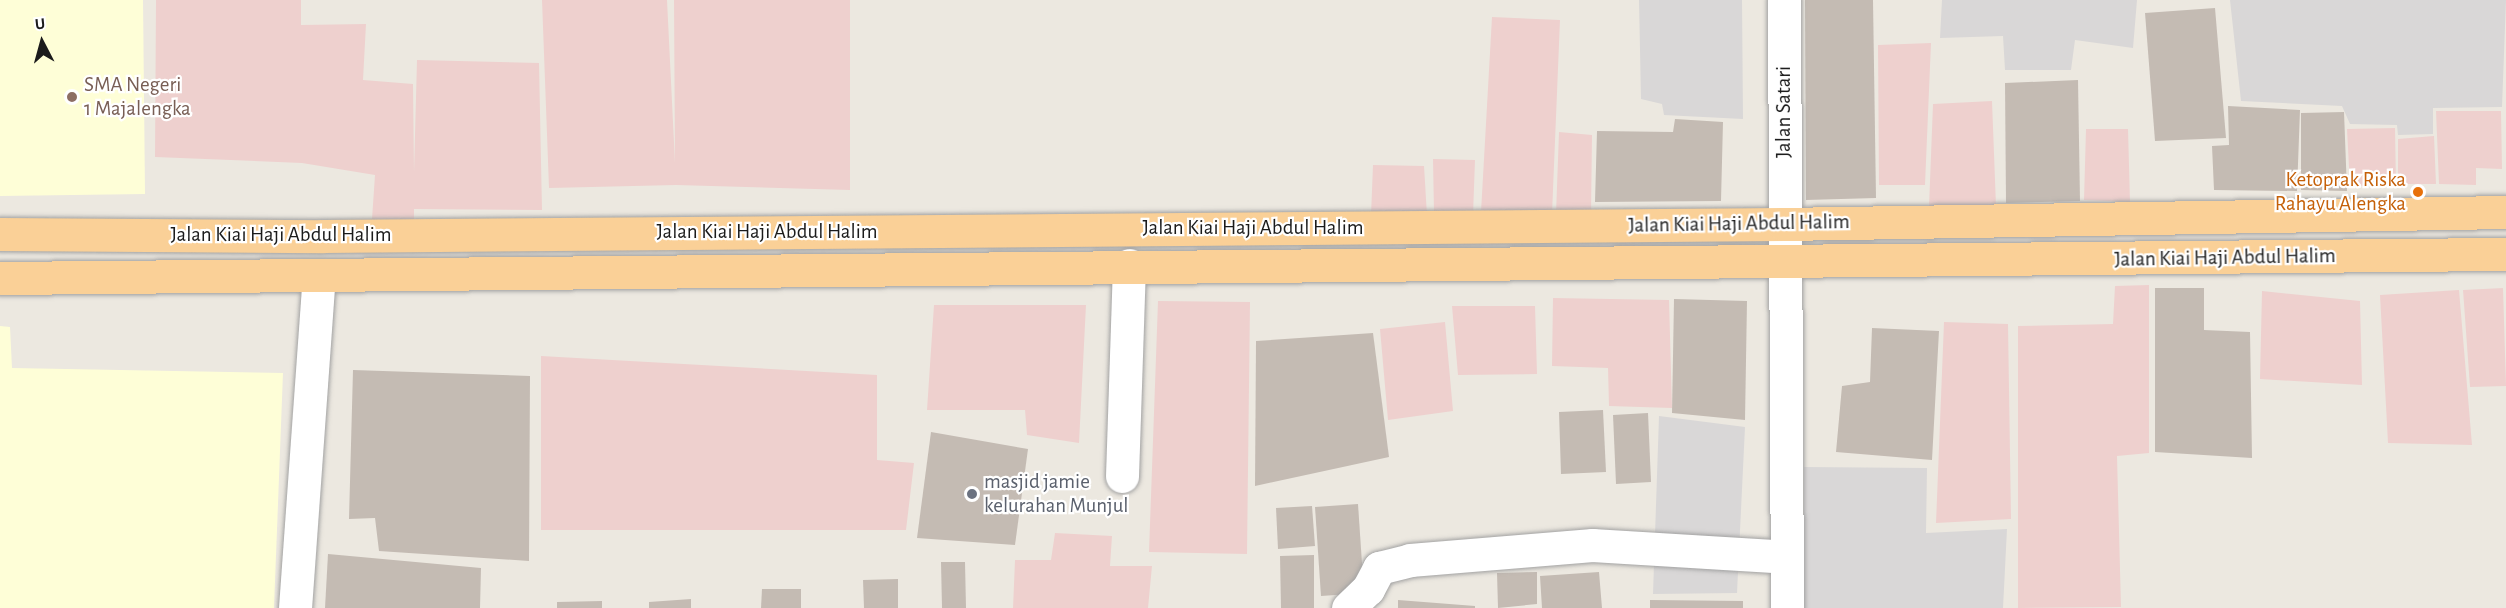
<!DOCTYPE html>
<style>
body{margin:0}
#map{position:relative;width:2506px;height:608px;overflow:hidden;background:#ece8e0;font-family:"Alegreya Sans",sans-serif}
div>[style]{position:absolute}
.residential>*{inset:0;background:#d9d7d7}
.commercial>*{inset:0;background:#eed0ce}
.education>*{inset:0;background:#fefed7}
.building>*{inset:0;background:#c4bbb3}
.roads{filter:drop-shadow(0 0 2px #a2a2a2) drop-shadow(0 0 2px #a2a2a2)}
.minor>*{height:33px;margin:-16.5px;padding:0 16.5px;transform-origin:16.5px;border-radius:16.5px;background:#fff}
.primary>*{height:33px;margin:-16.5px;padding:0 16.5px;transform-origin:16.5px;border-radius:16.5px;background:#fad097}
.dots>*{width:16px;height:16px;translate:-50% -50%;box-sizing:border-box;border:3px solid #fff;border-radius:50%}
span{translate:-50% -50%;white-space:nowrap;text-align:center;line-height:1.15;-webkit-text-stroke:4.5px #fff;paint-order:stroke}
.education-label{font-size:21px;color:#785e54}
.left{translate:0 -50%;text-align:left}
.street-label{font-size:21px;color:#1b1b1b}
.food-label{font-size:21px;color:#c56008}
.right{translate:-100% -50%;text-align:right}
.worship-label{font-size:21px;color:#5b616d}
.north{position:absolute;left:12px;top:12px;width:60px;height:60px;-webkit-text-stroke:4px #fff;paint-order:stroke;rotate:354deg;font-size:16px;font-weight:700;line-height:24px;text-align:center;color:#1b1b1b}
.north::after{content:'';display:block;margin:auto;width:21px;height:27px;background:#1b1b1b;clip-path:polygon(50% 0,100% 100%,50% 72%,0 100%)}
</style>
<div id="map">
<div class="residential">
<i style="clip-path:polygon(1639px 0,1742px 0,1743px 119px,1664px 115px,1662px 104px,1641px 99px)"></i>
<i style="clip-path:polygon(1942px 0,2137px 0,2133px 48px,2075px 40px,2071px 70px,2005px 70px,2003px 36px,1940px 38px)"></i>
<i style="clip-path:polygon(2230px 0,2506px 0,2502px 107px,2433px 108px,2433px 134px,2398px 135px,2397px 125px,2350px 124px,2342px 106px,2241px 101px)"></i>
<i style="clip-path:polygon(1659px 416px,1745px 427px,1737px 593px,1653px 594px)"></i>
<i style="clip-path:polygon(1804px 467px,1927px 468px,1926px 533px,2007px 529px,2003px 608px,1804px 608px)"></i>
</div>
<div class="commercial">
<i style="clip-path:polygon(156px 0,301px 0,301px 25px,366px 24px,363px 80px,413px 84px,414px 172px,417px 60px,539px 63px,542px 210px,414px 209px,414px 220px,372px 219px,375px 175px,302px 163px,155px 157px)"></i>
<i style="clip-path:polygon(542px 0,667px 0,675px 163px,674px 0,850px 0,850px 190px,676px 185px,549px 188px)"></i>
<i style="clip-path:polygon(1492px 17px,1560px 20px,1552px 214px,1481px 212px)"></i>
<i style="clip-path:polygon(1931px 43px,1925px 185px,1879px 185px,1878px 45px)"></i>
<i style="clip-path:polygon(1992px 101px,1996px 206px,1929px 207px,1933px 104px)"></i>
<i style="clip-path:polygon(2436px 111px,2501px 111px,2502px 169px,2476px 168px,2476px 185px,2439px 184px)"></i>
<i style="clip-path:polygon(2395px 128px,2396px 186px,2350px 186px,2347px 129px)"></i>
<i style="clip-path:polygon(2086px 129px,2128px 129px,2130px 202px,2084px 200px)"></i>
<i style="clip-path:polygon(1559px 132px,1592px 135px,1591px 214px,1556px 214px)"></i>
<i style="clip-path:polygon(2434px 136px,2436px 184px,2398px 184px,2398px 139px)"></i>
<i style="clip-path:polygon(1433px 159px,1475px 160px,1473px 215px,1434px 213px)"></i>
<i style="clip-path:polygon(1373px 165px,1424px 166px,1427px 215px,1371px 215px)"></i>
<i style="clip-path:polygon(2149px 285px,2149px 453px,2117px 456px,2121px 607px,2018px 608px,2018px 326px,2113px 324px,2115px 286px)"></i>
<i style="clip-path:polygon(2503px 288px,2506px 386px,2470px 387px,2463px 290px)"></i>
<i style="clip-path:polygon(2459px 290px,2472px 445px,2388px 443px,2380px 295px)"></i>
<i style="clip-path:polygon(2262px 291px,2360px 301px,2362px 385px,2260px 379px)"></i>
<i style="clip-path:polygon(1553px 298px,1669px 300px,1672px 408px,1609px 406px,1608px 368px,1552px 366px)"></i>
<i style="clip-path:polygon(1158px 301px,1250px 302px,1247px 554px,1149px 552px)"></i>
<i style="clip-path:polygon(934px 305px,1086px 305px,1079px 443px,1027px 435px,1025px 410px,927px 410px)"></i>
<i style="clip-path:polygon(1452px 306px,1535px 306px,1537px 374px,1458px 375px)"></i>
<i style="clip-path:polygon(1445px 322px,1453px 411px,1388px 420px,1380px 329px)"></i>
<i style="clip-path:polygon(1944px 322px,2008px 324px,2011px 519px,1936px 523px)"></i>
<i style="clip-path:polygon(541px 356px,877px 375px,877px 460px,914px 463px,906px 530px,541px 530px)"></i>
<i style="clip-path:polygon(1055px 533px,1112px 536px,1110px 566px,1152px 566px,1148px 608px,1013px 608px,1015px 560px,1051px 560px)"></i>
</div>
<div class="education">
<i style="clip-path:polygon(0 0,143px 0,145px 194px,0 196px)"></i>
<i style="clip-path:polygon(0 326px,10px 327px,12px 368px,283px 373px,274px 608px,0 608px)"></i>
</div>
<div class="building">
<i style="clip-path:polygon(1805px 0,1873px 0,1876px 198px,1806px 200px)"></i>
<i style="clip-path:polygon(2215px 8px,2226px 138px,2155px 141px,2145px 13px)"></i>
<i style="clip-path:polygon(2078px 80px,2080px 201px,2006px 203px,2005px 83px)"></i>
<i style="clip-path:polygon(2228px 106px,2300px 110px,2297px 191px,2214px 190px,2212px 146px,2229px 145px)"></i>
<i style="clip-path:polygon(2344px 112px,2347px 191px,2301px 190px,2301px 113px)"></i>
<i style="clip-path:polygon(1675px 119px,1723px 122px,1721px 201px,1595px 202px,1597px 131px,1673px 132px)"></i>
<i style="clip-path:polygon(2155px 288px,2204px 288px,2204px 330px,2250px 332px,2252px 458px,2155px 452px)"></i>
<i style="clip-path:polygon(1674px 299px,1747px 301px,1745px 420px,1672px 413px)"></i>
<i style="clip-path:polygon(1872px 328px,1939px 331px,1932px 460px,1836px 452px,1842px 386px,1870px 382px)"></i>
<i style="clip-path:polygon(1373px 333px,1389px 457px,1255px 486px,1256px 341px)"></i>
<i style="clip-path:polygon(353px 370px,530px 376px,529px 561px,379px 551px,375px 518px,349px 519px)"></i>
<i style="clip-path:polygon(1603px 410px,1606px 472px,1561px 474px,1559px 412px)"></i>
<i style="clip-path:polygon(1648px 413px,1651px 482px,1616px 484px,1613px 415px)"></i>
<i style="clip-path:polygon(931px 432px,1028px 449px,1015px 545px,917px 538px)"></i>
<i style="clip-path:polygon(1358px 504px,1364px 593px,1321px 596px,1315px 507px)"></i>
<i style="clip-path:polygon(1312px 506px,1315px 546px,1278px 549px,1276px 508px)"></i>
<i style="clip-path:polygon(328px 554px,481px 568px,480px 608px,325px 608px)"></i>
<i style="clip-path:polygon(1314px 555px,1314px 608px,1281px 608px,1280px 556px)"></i>
<i style="clip-path:polygon(941px 562px,965px 562px,966px 608px,942px 608px)"></i>
<i style="clip-path:polygon(1537px 572px,1537px 604px,1498px 608px,1497px 573px)"></i>
<i style="clip-path:polygon(1599px 572px,1602px 608px,1542px 608px,1540px 576px)"></i>
<i style="clip-path:polygon(898px 579px,898px 608px,864px 608px,863px 580px)"></i>
<i style="clip-path:polygon(762px 589px,801px 589px,801px 608px,761px 608px)"></i>
<i style="clip-path:polygon(691px 599px,691px 608px,649px 608px,649px 602px)"></i>
<i style="clip-path:polygon(1398px 600px,1475px 606px,1475px 608px,1398px 608px)"></i>
<i style="clip-path:polygon(1650px 600px,1743px 601px,1743px 608px,1650px 608px)"></i>
<i style="clip-path:polygon(602px 601px,602px 608px,557px 608px,557px 602px)"></i>
</div>
<div class="roads">
<div class="minor">
<i style="left:1784px;top:0;width:608px;rotate:89.72deg"></i>
<i style="left:1122px;top:476px;width:211px;rotate:-88.1deg"></i>
<i style="left:295px;top:608px;width:332px;rotate:-85.9deg"></i>
<i style="left:1348px;top:608px;width:28px;rotate:-44deg"></i>
<i style="left:1368px;top:589px;width:24px;rotate:-62deg"></i>
<i style="left:1379px;top:568px;width:32px;rotate:-14deg"></i>
<i style="left:1410px;top:560px;width:183px;rotate:-4.7deg"></i>
<i style="left:1592px;top:545px;width:194px;rotate:3.5deg"></i>
</div>
<div class="primary">
<i style="left:0;top:234px;width:323px;rotate:0.4deg"></i>
<i style="left:323px;top:236px;width:1460px;rotate:-0.47deg"></i>
<i style="left:1783px;top:224px;width:723px;rotate:-0.95deg"></i>
<i style="left:0;top:278px;width:2506px;rotate:-0.55deg"></i>
</div>
</div>
<div class="dots">
<i style="left:72px;top:97px;background:#8d6e63"></i>
<i style="left:2418px;top:192px;background:#e8710a"></i>
<i style="left:972px;top:494px;background:#6b7280"></i>
</div>
<div class="education-label">
<span class="left" style="left:84px;top:97px">SMA Negeri<br>1 Majalengka</span>
</div>
<div class="street-label">
<span style="left:1784px;top:112px;rotate:-90deg">Jalan Satari</span>
<span style="left:1739px;top:224px;rotate:-1deg">Jalan Kiai Haji Abdul Halim</span>
<span style="left:1253px;top:228px">Jalan Kiai Haji Abdul Halim</span>
<span style="left:767px;top:232px">Jalan Kiai Haji Abdul Halim</span>
<span style="left:281px;top:235px">Jalan Kiai Haji Abdul Halim</span>
<span style="left:2225px;top:258px;rotate:-1deg">Jalan Kiai Haji Abdul Halim</span>
</div>
<div class="food-label">
<span class="right" style="left:2406px;top:192px">Ketoprak Riska<br>Rahayu Alengka</span>
</div>
<div class="worship-label">
<span class="left" style="left:984px;top:494px">masjid jamie<br>kelurahan Munjul</span>
</div>
<div class="north">U</div>
</div>
